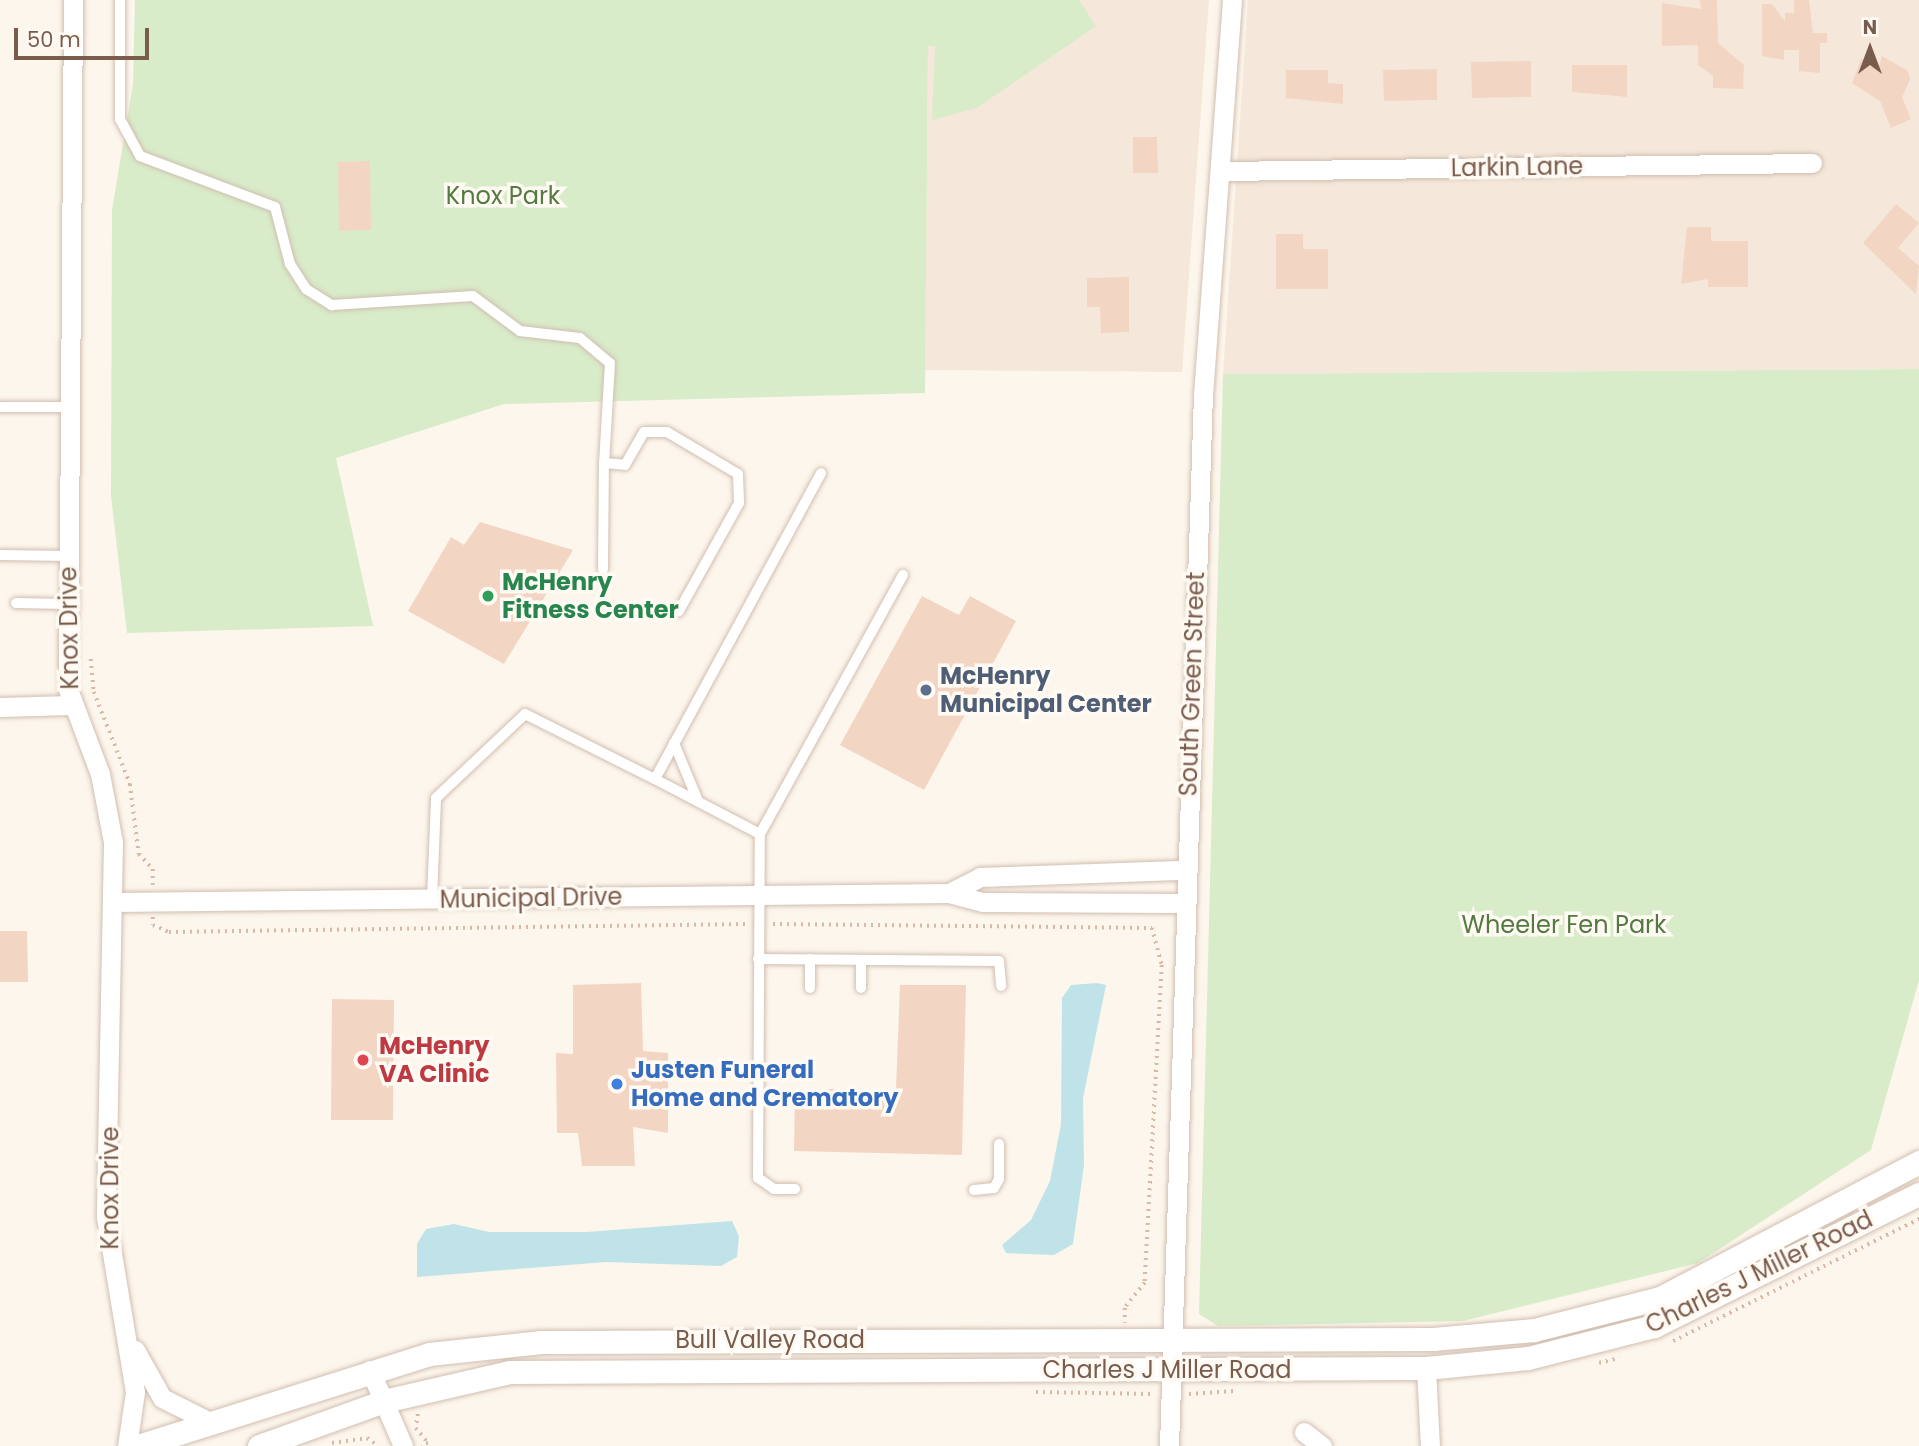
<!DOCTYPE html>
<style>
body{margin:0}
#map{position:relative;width:1919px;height:1446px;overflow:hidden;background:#fdf6ec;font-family:Poppins,sans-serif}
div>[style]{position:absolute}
.residential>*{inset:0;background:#f5e8da}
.green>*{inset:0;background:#d8ecc9}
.water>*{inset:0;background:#bfe3e8}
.building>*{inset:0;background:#f3d5c3}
.path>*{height:3.5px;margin-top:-1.75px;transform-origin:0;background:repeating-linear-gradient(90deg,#d9b8a5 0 2px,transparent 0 7px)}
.roads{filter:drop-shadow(0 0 2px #d1beb0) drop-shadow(0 0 2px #d1beb0)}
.service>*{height:10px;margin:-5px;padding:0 5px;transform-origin:5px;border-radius:5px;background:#fff}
.minor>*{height:19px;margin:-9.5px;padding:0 9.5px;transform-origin:9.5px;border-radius:9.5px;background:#fff}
.tertiary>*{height:23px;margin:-11.5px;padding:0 11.5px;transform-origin:11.5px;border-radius:11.5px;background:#fff}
.dots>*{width:19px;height:19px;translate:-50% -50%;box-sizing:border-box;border:4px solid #fffaf3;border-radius:50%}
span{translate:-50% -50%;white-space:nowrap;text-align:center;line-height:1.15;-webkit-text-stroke:7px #fffaf3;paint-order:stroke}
.street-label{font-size:24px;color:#7a5c4d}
.park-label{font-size:24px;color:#537a41}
.leisure-label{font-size:24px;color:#27864d;font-weight:700}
.left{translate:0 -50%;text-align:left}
.service-label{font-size:24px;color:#4e5e75;font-weight:700}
.health-label{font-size:24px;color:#be3a42;font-weight:700}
.shop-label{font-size:24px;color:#366cbe;font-weight:700}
.north{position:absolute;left:1835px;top:14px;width:70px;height:70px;-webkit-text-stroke:5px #fffaf3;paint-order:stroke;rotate:0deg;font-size:19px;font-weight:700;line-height:28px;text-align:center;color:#7a5c4d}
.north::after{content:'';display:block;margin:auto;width:24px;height:32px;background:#7a5c4d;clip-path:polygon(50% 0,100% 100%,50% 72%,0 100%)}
.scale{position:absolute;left:14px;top:28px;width:135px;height:32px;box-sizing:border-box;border:4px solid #7a5c4d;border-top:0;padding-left:9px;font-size:21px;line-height:24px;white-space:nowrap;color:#7a5c4d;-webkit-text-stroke:5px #fffaf3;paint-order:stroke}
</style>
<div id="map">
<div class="residential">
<i style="clip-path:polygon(1056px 0,1209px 0,1182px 372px,925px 370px,928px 45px,1057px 44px)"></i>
<i style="clip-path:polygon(1248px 0,1919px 0,1919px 369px,1223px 374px)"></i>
</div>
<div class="green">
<i style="clip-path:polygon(135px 0,1079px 0,1096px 26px,977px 108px,932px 120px,935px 46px,928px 46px,925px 393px,504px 404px,336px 458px,373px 626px,127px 633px,111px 496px,112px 210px,133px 84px)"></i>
<i style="clip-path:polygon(1919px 369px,1919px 980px,1871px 1150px,1698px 1263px,1463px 1321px,1218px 1326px,1199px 1314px,1223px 374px)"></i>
</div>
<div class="water">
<i style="clip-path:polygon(1097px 983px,1106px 985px,1083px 1098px,1084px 1165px,1073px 1244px,1054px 1255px,1006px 1253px,1002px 1245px,1031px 1220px,1050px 1181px,1061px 1124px,1062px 998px,1071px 985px)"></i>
<i style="clip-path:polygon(732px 1221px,739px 1236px,737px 1257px,721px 1266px,606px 1262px,417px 1277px,417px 1244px,426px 1229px,454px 1224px,489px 1232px,587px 1232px)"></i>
</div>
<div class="building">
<i style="clip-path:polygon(1700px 0,1717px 0,1718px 43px,1744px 65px,1743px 89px,1713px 88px,1713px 76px,1698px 65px,1698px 45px,1662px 46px,1662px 3px,1701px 9px)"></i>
<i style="clip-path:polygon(1794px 0,1809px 0,1813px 33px,1827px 33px,1827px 43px,1820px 43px,1820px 73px,1799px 71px,1799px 50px,1784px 50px,1784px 60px,1762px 56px,1762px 4px,1772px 4px,1785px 21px,1785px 13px,1794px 13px)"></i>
<i style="clip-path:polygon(1882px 56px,1908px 71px,1910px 80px,1902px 97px,1911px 119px,1891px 128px,1880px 101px,1852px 83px,1861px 59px,1879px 66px)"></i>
<i style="clip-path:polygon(1531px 61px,1531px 97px,1472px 98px,1471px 62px)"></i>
<i style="clip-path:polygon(1572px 65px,1627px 65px,1627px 97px,1572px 92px)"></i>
<i style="clip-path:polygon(1437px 69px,1437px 100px,1384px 101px,1383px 70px)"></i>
<i style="clip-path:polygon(1286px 70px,1328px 70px,1328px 83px,1343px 84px,1343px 104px,1286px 98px)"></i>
<i style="clip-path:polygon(1133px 137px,1157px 137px,1158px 173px,1133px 173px)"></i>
<i style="clip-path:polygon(370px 161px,371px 230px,339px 231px,338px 162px)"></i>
<i style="clip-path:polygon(1896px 204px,1919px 223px,1898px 248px,1919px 266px,1916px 294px,1863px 243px)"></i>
<i style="clip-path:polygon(1687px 227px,1711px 227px,1711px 241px,1748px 241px,1748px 287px,1708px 287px,1708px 279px,1681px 284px)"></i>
<i style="clip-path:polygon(1276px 234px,1303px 234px,1303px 249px,1328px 249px,1328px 289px,1276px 289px)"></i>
<i style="clip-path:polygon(1129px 277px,1129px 332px,1101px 333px,1100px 307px,1087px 307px,1087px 278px)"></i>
<i style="clip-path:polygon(480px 522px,573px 550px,504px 664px,408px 611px,451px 537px,464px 545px)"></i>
<i style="clip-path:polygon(922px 596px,959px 615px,970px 596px,1016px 621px,924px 790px,840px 745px)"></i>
<i style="clip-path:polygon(0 931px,27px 931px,28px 982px,0 982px)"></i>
<i style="clip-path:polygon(641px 983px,643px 1051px,668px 1053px,668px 1133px,633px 1127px,635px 1166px,582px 1166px,578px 1133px,557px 1133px,556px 1053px,573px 1054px,573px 985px)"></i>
<i style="clip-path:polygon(900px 985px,966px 985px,962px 1155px,794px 1151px,795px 1089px,896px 1089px)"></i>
<i style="clip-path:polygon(332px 999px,394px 1000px,393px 1120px,331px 1120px)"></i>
</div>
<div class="path">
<i style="left:91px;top:659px;width:33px;rotate:85deg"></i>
<i style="left:94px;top:692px;width:99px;rotate:68.6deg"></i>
<i style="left:130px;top:784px;width:71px;rotate:82.7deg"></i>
<i style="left:139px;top:854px;width:21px;rotate:47deg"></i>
<i style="left:153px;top:869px;width:16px;rotate:90deg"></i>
<i style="left:153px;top:917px;width:8px;rotate:90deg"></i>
<i style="left:153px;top:925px;width:17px;rotate:24deg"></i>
<i style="left:169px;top:932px;width:579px;rotate:-0.79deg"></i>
<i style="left:773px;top:924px;width:379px;rotate:0.6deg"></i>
<i style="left:1152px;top:928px;width:38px;rotate:75deg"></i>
<i style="left:1162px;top:965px;width:318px;rotate:93.1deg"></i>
<i style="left:1145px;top:1283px;width:32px;rotate:129deg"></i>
<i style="left:1125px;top:1308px;width:15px;rotate:90deg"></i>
<i style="left:1673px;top:1341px;width:275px;rotate:-26.4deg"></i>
<i style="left:1599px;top:1363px;width:21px;rotate:-14deg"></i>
<i style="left:1036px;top:1392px;width:118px;rotate:1deg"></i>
<i style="left:1189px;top:1394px;width:45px;rotate:-3.8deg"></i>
<i style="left:418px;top:1414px;width:14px;rotate:98deg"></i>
<i style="left:416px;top:1428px;width:19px;rotate:51deg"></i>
<i style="left:428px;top:1443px;width:7px;rotate:164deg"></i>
<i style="left:332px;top:1443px;width:35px;rotate:-8deg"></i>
<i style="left:367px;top:1438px;width:14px;rotate:34deg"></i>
</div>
<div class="roads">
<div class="service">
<i style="left:120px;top:0;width:119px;rotate:90deg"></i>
<i style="left:120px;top:119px;width:42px;rotate:61.6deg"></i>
<i style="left:140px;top:156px;width:144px;rotate:20.7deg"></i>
<i style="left:275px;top:207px;width:59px;rotate:75.3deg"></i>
<i style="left:290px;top:264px;width:30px;rotate:57deg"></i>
<i style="left:306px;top:289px;width:31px;rotate:32deg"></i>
<i style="left:332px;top:305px;width:141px;rotate:-3.7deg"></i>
<i style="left:473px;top:296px;width:59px;rotate:36.7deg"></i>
<i style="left:520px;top:331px;width:60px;rotate:6.7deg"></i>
<i style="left:580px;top:338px;width:39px;rotate:40deg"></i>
<i style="left:610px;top:363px;width:100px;rotate:93.4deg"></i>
<i style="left:0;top:407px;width:70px"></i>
<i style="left:0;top:555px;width:68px;rotate:0.8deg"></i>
<i style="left:603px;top:569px;width:106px;rotate:-89.5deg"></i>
<i style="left:604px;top:463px;width:21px;rotate:5deg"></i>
<i style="left:625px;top:465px;width:38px;rotate:-60deg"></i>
<i style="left:644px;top:432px;width:23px"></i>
<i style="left:667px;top:432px;width:82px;rotate:30.6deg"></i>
<i style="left:738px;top:474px;width:29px;rotate:88deg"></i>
<i style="left:739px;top:503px;width:124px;rotate:119.1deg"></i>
<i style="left:16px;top:603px;width:51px;rotate:1.1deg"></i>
<i style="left:674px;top:743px;width:63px;rotate:67.5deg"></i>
<i style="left:760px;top:834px;width:296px;rotate:-61.1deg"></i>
<i style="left:432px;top:899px;width:101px;rotate:-87.7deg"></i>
<i style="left:436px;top:798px;width:122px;rotate:-43.3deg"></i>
<i style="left:525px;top:714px;width:145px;rotate:26.6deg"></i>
<i style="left:758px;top:959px;width:241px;rotate:0.5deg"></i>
<i style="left:999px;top:961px;width:25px;rotate:85deg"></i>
<i style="left:810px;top:959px;width:29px;rotate:90deg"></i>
<i style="left:861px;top:960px;width:28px;rotate:90deg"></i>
<i style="left:795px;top:1189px;width:21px;rotate:180deg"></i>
<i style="left:774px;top:1189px;width:19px;rotate:-145deg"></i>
<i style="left:758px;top:1178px;width:344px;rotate:-89.7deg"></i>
<i style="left:760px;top:834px;width:119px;rotate:-152.4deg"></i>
<i style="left:655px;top:779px;width:348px;rotate:-61.5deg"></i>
<i style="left:974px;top:1190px;width:20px;rotate:-6deg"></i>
<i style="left:994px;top:1188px;width:10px;rotate:-61deg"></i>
<i style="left:999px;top:1179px;width:35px;rotate:-90deg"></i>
</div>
<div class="minor">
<i style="left:73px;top:0;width:689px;rotate:90.42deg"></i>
<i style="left:68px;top:689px;width:91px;rotate:69.4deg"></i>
<i style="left:100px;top:774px;width:69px;rotate:79.2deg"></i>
<i style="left:113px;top:842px;width:375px;rotate:91.1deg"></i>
<i style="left:106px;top:1217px;width:177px;rotate:80.6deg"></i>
<i style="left:135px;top:1392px;width:55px;rotate:98.4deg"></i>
<i style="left:1222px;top:171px;width:590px;rotate:-0.78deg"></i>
<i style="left:0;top:707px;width:71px;rotate:-1.6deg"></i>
<i style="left:949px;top:893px;width:35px;rotate:-27deg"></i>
<i style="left:980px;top:877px;width:205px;rotate:-2deg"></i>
<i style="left:114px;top:902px;width:835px;rotate:-0.62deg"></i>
<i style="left:949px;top:893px;width:35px;rotate:15deg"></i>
<i style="left:983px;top:902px;width:201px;rotate:0.3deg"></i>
<i style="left:135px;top:1350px;width:55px;rotate:60.6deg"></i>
<i style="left:162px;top:1398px;width:54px;rotate:26.6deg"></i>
<i style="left:1426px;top:1368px;width:78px;rotate:87.1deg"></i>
<i style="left:370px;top:1370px;width:83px;rotate:66.5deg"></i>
<i style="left:1304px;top:1432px;width:23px;rotate:38deg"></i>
<i style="left:1169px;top:1446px;width:1052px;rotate:-88.15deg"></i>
<i style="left:1203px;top:395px;width:396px;rotate:-85.8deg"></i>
</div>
<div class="tertiary">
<i style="left:138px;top:1446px;width:305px;rotate:-17.5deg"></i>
<i style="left:429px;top:1354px;width:113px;rotate:-6.1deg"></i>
<i style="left:541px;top:1342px;width:892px;rotate:-0.19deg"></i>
<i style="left:1433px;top:1339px;width:101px;rotate:-5.1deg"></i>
<i style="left:1534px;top:1330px;width:130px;rotate:-14.3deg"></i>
<i style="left:1660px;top:1298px;width:293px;rotate:-27.7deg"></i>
<i style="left:259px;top:1446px;width:133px;rotate:-19.8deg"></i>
<i style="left:384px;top:1401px;width:129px;rotate:-13deg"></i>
<i style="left:510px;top:1372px;width:916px;rotate:-0.25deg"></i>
<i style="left:1426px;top:1368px;width:102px;rotate:-5.6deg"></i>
<i style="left:1528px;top:1358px;width:130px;rotate:-14.3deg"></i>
<i style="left:1654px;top:1326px;width:296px;rotate:-26.5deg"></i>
</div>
</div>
<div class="dots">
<i style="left:488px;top:596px;background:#2e9e5b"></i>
<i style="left:926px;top:690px;background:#5c6f8a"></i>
<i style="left:363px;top:1060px;background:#e0444e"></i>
<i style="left:617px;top:1084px;background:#3f7fe0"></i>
</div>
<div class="street-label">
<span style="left:1517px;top:167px;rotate:-1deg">Larkin Lane</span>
<span style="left:69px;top:628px;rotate:-91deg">Knox Drive</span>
<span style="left:1192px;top:684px;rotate:-88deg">South Green Street</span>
<span style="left:531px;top:898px;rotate:-1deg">Municipal Drive</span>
<span style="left:110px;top:1188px;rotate:-90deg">Knox Drive</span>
<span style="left:1759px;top:1272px;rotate:-26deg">Charles J Miller Road</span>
<span style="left:770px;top:1340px">Bull Valley Road</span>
<span style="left:1167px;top:1370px">Charles J Miller Road</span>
</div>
<div class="park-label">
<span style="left:503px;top:196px">Knox Park</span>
<span style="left:1564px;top:925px">Wheeler Fen Park</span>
</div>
<div class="leisure-label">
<span class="left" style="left:502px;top:596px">McHenry<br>Fitness Center</span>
</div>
<div class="service-label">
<span class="left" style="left:940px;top:690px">McHenry<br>Municipal Center</span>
</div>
<div class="health-label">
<span class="left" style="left:379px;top:1060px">McHenry<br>VA Clinic</span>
</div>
<div class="shop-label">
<span class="left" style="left:631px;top:1084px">Justen Funeral<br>Home and Crematory</span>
</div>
<div class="north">N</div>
<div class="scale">50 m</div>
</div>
